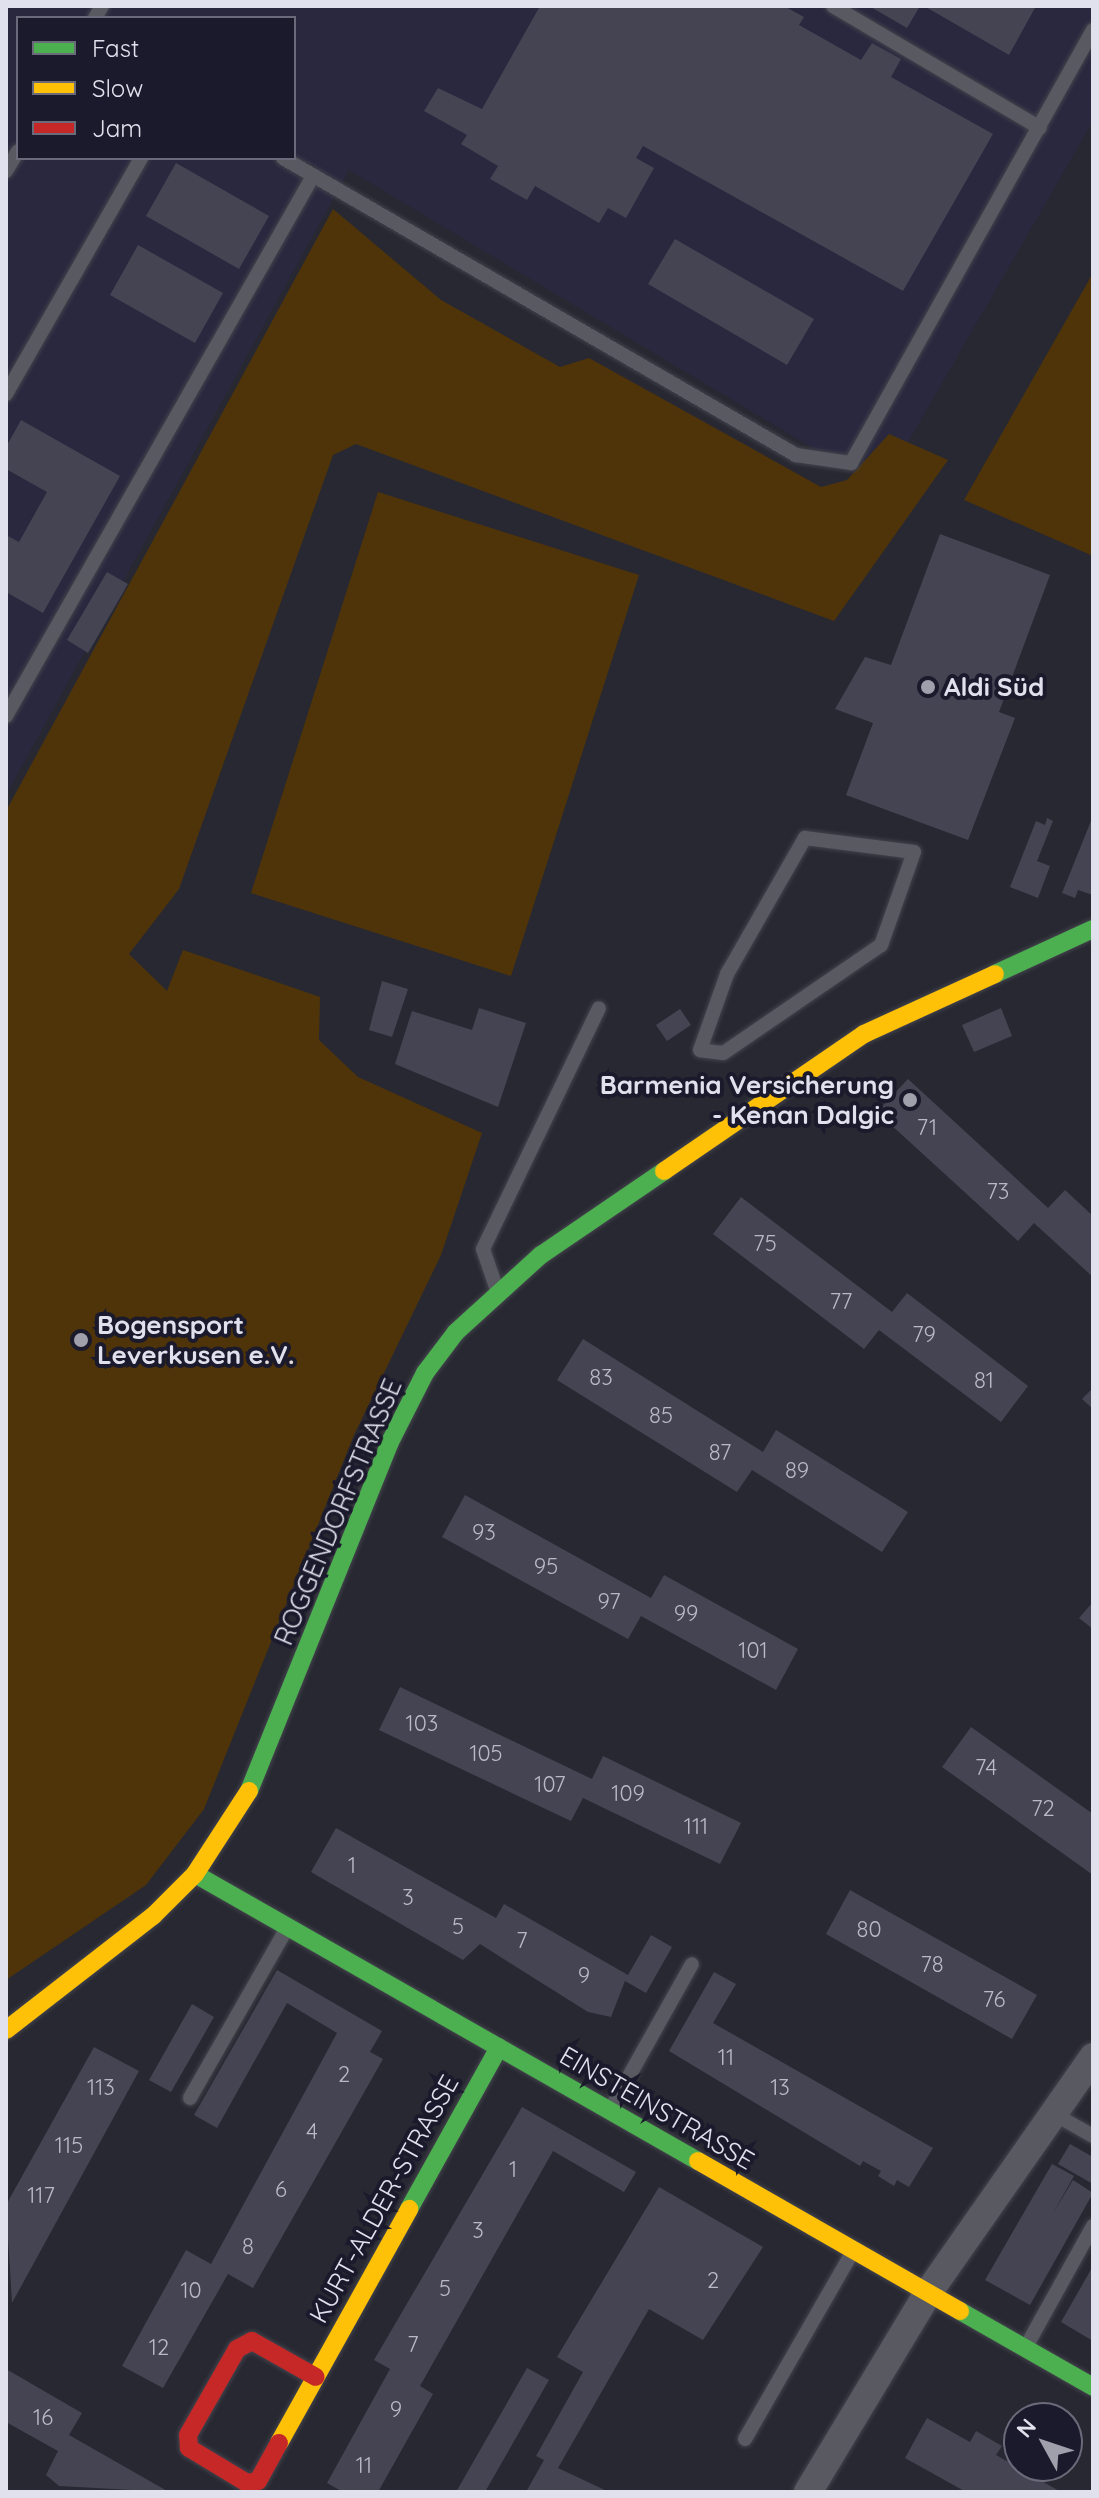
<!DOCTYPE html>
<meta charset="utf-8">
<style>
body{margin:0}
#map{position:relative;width:1099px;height:2498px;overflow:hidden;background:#282832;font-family:Quicksand,sans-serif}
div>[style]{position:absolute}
.built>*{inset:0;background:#29283f}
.green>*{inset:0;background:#4f3409}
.building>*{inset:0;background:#454452}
.roads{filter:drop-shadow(0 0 2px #43434c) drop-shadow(0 0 2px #43434c)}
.lane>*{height:14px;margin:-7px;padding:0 7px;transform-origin:7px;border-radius:7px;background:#595961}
.street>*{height:28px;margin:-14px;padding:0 14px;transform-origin:14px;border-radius:14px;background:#595961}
.fast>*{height:18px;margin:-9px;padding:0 9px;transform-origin:9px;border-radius:9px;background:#4caf50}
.slow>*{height:18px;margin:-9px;padding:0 9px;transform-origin:9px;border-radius:9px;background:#ffc107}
.jam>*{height:18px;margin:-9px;padding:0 9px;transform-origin:9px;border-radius:9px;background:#c62828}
.dots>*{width:22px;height:22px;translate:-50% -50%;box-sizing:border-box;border:4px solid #1b1a2c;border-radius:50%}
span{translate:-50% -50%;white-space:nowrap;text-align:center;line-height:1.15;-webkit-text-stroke:8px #1b1a2c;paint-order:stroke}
.number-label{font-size:22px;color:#babac7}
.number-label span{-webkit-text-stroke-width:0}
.poi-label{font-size:26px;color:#e1e1ee;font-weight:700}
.left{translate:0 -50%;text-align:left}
.right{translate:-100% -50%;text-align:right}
.street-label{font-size:26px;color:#e1e1ee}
.frame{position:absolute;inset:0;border:8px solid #e1e1ee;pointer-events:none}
.legend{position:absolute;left:16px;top:16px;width:280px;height:144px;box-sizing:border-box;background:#1b1a2c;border:2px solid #6a6a7a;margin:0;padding:10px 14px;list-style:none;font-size:24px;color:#e1e1ee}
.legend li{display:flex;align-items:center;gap:16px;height:40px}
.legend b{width:40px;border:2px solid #6a6a7a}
.north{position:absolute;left:1003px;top:2402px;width:80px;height:80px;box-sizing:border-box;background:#1b1a2c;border:2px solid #6a6a7a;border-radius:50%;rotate:310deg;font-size:22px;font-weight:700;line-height:32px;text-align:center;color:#e1e1ee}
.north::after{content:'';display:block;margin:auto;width:28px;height:36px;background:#a0a0ac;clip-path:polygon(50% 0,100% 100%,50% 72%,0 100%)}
</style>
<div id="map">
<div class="built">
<i style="clip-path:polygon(evenodd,6px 6px,1093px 6px,1093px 121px,881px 489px,349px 170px,6px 795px,6px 6px,18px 18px,294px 18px,294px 158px,18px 158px,18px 18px)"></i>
</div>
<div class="green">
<i style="clip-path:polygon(333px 209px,441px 300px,560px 367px,589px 358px,821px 487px,847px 480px,889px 434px,948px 460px,834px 621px,356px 444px,333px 455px,179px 889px,129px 954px,167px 991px,183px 950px,320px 997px,319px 1040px,358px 1077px,482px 1133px,441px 1255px,354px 1435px,204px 1809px,146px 1885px,6px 1980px,6px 811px)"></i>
<i style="clip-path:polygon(1093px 273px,1093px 556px,964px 500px)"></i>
<i style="clip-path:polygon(378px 492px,639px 575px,511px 976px,251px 893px)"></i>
</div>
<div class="building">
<i style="clip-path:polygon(540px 6px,784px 6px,804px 17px,799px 25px,861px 60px,872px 43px,901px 59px,891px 77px,993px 134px,903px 291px,643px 146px,636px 158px,654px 168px,626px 218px,608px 208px,599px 223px,535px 186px,527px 200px,490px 179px,498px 166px,461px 144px,467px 135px,424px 111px,438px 88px,482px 109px)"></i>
<i style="clip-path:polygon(869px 6px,920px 6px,907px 28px)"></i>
<i style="clip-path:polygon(924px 6px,1036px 6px,1009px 55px)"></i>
<i style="clip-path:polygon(176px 163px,269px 216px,239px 269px,146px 216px)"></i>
<i style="clip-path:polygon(675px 239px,814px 319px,787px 365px,648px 284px)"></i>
<i style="clip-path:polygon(138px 245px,223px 293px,195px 343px,110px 295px)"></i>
<i style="clip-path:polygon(21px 420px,120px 476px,43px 613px,6px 592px,6px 535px,19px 542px,47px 492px,6px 469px,6px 447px)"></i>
<i style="clip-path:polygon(940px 534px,1050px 575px,999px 712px,1015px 718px,968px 840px,846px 795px,873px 723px,835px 709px,865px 657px,891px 665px)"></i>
<i style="clip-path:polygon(107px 572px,128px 584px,88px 653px,67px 640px)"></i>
<i style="clip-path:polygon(1093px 816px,1093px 895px,1078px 890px,1075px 898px,1062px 893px)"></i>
<i style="clip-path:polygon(1047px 818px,1053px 821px,1037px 861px,1050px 866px,1038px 898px,1010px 887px,1036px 821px,1045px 825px)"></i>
<i style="clip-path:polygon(382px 981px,408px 989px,392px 1037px,369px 1030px)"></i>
<i style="clip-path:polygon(479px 1008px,526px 1023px,498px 1107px,395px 1064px,412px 1011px,472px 1030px)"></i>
<i style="clip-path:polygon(1001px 1008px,1012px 1036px,974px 1052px,962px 1025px)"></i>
<i style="clip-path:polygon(680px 1009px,691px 1025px,667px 1041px,656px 1025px)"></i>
<i style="clip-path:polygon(908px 1079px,1048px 1208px,1065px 1190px,1093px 1216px,1093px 1277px,1034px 1223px,1018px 1241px,877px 1112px)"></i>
<i style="clip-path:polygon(741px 1197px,892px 1312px,907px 1293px,1028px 1386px,1001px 1422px,879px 1330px,864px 1349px,713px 1234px)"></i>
<i style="clip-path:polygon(583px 1339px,763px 1452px,776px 1430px,908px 1512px,882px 1552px,752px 1470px,737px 1492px,557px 1380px)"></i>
<i style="clip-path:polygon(1093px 1388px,1093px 1409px,1082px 1399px)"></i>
<i style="clip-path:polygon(465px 1495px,651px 1598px,664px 1575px,798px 1649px,776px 1690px,641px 1616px,628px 1639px,442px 1537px)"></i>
<i style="clip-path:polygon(1093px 1602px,1093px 1629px,1079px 1618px)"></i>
<i style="clip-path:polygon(400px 1687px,592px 1779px,603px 1756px,741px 1823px,720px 1864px,583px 1798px,571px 1821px,379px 1730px)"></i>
<i style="clip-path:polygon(971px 1727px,1093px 1814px,1093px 1875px,942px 1767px)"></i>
<i style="clip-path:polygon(336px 1828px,496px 1918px,504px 1904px,628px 1975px,651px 1935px,672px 1947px,646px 1993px,625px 1981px,611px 2017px,588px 2012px,480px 1944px,463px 1960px,311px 1872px)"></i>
<i style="clip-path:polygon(850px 1890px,1037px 1995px,1012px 2039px,826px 1934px)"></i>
<i style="clip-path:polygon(277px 1970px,382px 2031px,370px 2052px,383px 2059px,253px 2288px,228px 2274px,163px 2388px,122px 2366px,186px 2250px,211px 2264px,337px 2033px,287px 2003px,217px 2128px,194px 2115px)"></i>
<i style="clip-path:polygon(714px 1972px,736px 1984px,713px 2023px,933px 2148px,909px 2187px,897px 2180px,894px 2186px,878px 2176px,881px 2171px,863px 2161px,860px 2166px,669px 2051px)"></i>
<i style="clip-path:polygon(192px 2004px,214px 2017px,171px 2092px,149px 2080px)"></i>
<i style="clip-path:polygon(94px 2047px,139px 2071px,12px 2303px,6px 2205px)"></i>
<i style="clip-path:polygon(522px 2107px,636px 2172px,624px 2192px,553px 2151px,420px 2386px,433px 2394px,378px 2492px,343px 2492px,327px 2483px,390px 2369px,374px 2360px)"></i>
<i style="clip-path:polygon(1070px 2144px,1093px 2157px,1093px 2184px,1058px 2164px)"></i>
<i style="clip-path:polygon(1052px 2164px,1074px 2176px,1052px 2215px,1073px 2180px,1093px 2193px,1030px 2305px,985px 2280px)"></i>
<i style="clip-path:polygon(659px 2187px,763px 2247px,703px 2340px,649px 2309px,558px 2468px,609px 2492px,526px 2492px,544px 2460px,536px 2456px,583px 2372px,557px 2357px)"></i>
<i style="clip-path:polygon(1093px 2266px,1093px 2341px,1061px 2322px)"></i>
<i style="clip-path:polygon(527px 2368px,549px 2380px,485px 2492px,456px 2492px)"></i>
<i style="clip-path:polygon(6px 2369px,82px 2413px,69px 2435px,169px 2492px,59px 2486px,46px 2475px,58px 2451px,6px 2422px)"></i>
<i style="clip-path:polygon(927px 2418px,970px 2442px,976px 2431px,1002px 2446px,996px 2455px,1061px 2492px,966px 2492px,905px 2458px)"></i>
</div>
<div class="roads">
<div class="lane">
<i style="left:833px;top:6px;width:240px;rotate:30.5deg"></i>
<i style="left:95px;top:18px;width:14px;rotate:-60deg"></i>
<i style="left:283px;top:158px;width:593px;rotate:30.07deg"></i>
<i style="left:796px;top:455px;width:56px;rotate:8.3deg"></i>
<i style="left:851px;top:463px;width:496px;rotate:-60.8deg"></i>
<i style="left:6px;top:171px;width:23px;rotate:-59deg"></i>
<i style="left:6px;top:394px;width:272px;rotate:-60.2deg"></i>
<i style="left:6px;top:716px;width:621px;rotate:-60.38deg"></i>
<i style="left:805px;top:838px;width:110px;rotate:7.3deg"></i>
<i style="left:914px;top:852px;width:99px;rotate:109.5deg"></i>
<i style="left:881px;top:945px;width:191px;rotate:145.6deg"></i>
<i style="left:723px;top:1053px;width:23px;rotate:-173deg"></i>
<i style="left:700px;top:1050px;width:81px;rotate:-70.4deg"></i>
<i style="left:727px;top:974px;width:157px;rotate:-60.2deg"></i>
<i style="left:497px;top:1290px;width:43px;rotate:-108.9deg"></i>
<i style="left:483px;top:1249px;width:267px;rotate:-64.3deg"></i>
<i style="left:190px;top:2098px;width:196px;rotate:-60.3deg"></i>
<i style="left:610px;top:2110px;width:167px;rotate:-60.7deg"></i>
<i style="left:1054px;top:2114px;width:45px;rotate:29.4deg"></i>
<i style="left:1027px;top:2345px;width:136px;rotate:-61deg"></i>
<i style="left:745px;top:2439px;width:217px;rotate:-60.1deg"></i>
</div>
<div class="street">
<i style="left:808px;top:2492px;width:232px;rotate:-58.9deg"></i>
<i style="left:928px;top:2293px;width:288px;rotate:-55deg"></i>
</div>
<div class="fast">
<i style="left:995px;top:974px;width:108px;rotate:-24.7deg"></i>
<i style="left:249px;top:1791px;width:374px;rotate:-68deg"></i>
<i style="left:389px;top:1444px;width:80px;rotate:-63.1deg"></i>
<i style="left:425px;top:1373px;width:51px;rotate:-52.9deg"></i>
<i style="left:456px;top:1332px;width:115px;rotate:-42.2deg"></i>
<i style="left:541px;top:1255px;width:149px;rotate:-34.3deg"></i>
<i style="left:195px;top:1874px;width:579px;rotate:29.71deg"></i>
<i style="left:409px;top:2209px;width:185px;rotate:-60.9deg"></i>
<i style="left:960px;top:2311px;width:153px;rotate:29.7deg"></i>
</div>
<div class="slow">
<i style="left:664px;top:1171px;width:242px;rotate:-34.4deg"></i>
<i style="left:864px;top:1034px;width:144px;rotate:-24.6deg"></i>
<i style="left:6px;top:2030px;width:186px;rotate:-37.8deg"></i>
<i style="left:153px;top:1916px;width:59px;rotate:-45deg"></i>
<i style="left:195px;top:1874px;width:99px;rotate:-57deg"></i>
<i style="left:698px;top:2161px;width:302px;rotate:29.8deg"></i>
<i style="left:279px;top:2443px;width:268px;rotate:-60.9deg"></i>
</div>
<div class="jam">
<i style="left:279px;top:2443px;width:43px;rotate:118.9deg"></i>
<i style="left:258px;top:2481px;width:11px;rotate:170deg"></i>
<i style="left:247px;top:2483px;width:68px;rotate:-148.9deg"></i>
<i style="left:189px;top:2448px;width:13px;rotate:-94deg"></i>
<i style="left:188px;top:2435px;width:99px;rotate:-60.3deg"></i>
<i style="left:237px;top:2349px;width:17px;rotate:-28deg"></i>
<i style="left:252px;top:2341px;width:73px;rotate:29.4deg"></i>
</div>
</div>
<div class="dots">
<i style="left:928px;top:687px;background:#a0a0ac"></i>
<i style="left:910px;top:1100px;background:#a0a0ac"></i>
<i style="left:81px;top:1340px;background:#a0a0ac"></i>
</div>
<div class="number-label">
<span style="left:927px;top:1128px">71</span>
<span style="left:998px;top:1192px">73</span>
<span style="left:765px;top:1244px">75</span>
<span style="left:841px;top:1302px">77</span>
<span style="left:924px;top:1335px">79</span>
<span style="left:601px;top:1378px">83</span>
<span style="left:984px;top:1381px">81</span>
<span style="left:661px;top:1416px">85</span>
<span style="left:720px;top:1453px">87</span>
<span style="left:797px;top:1471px">89</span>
<span style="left:484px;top:1533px">93</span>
<span style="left:546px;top:1567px">95</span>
<span style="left:609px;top:1602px">97</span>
<span style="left:686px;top:1614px">99</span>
<span style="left:753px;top:1651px">101</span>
<span style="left:422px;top:1724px">103</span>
<span style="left:486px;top:1754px">105</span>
<span style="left:986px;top:1768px">74</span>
<span style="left:550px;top:1785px">107</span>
<span style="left:628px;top:1794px">109</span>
<span style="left:1043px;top:1809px">72</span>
<span style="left:696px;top:1827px">111</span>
<span style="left:352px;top:1866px">1</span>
<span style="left:408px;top:1898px">3</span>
<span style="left:458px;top:1927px">5</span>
<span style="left:869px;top:1930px">80</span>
<span style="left:522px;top:1941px">7</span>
<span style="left:932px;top:1965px">78</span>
<span style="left:584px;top:1976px">9</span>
<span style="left:994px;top:2000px">76</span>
<span style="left:726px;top:2058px">11</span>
<span style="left:344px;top:2075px">2</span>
<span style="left:101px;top:2088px">113</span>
<span style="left:780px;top:2088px">13</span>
<span style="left:312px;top:2132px">4</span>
<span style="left:69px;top:2146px">115</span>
<span style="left:513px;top:2170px">1</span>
<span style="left:281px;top:2190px">6</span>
<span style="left:41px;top:2196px">117</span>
<span style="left:478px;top:2231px">3</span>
<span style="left:248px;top:2247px">8</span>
<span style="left:713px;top:2281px">2</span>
<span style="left:445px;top:2289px">5</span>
<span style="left:191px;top:2291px">10</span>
<span style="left:413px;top:2345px">7</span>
<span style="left:159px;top:2348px">12</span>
<span style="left:396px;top:2410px">9</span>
<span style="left:43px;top:2418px">16</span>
<span style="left:364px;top:2466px">11</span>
</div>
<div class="poi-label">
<span class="left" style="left:944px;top:687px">Aldi Süd</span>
<span class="right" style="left:894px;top:1100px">Barmenia Versicherung<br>- Kenan Dalgic</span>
<span class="left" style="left:97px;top:1340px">Bogensport<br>Leverkusen e.V.</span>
</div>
<div class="street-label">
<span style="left:338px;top:1512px;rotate:-67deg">ROGGENDORFSTRASSE</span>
<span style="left:657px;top:2108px;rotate:30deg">EINSTEINSTRASSE</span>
<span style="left:384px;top:2199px;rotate:-61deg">KURT-ALDER-STRASSE</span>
</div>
<div class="frame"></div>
<ul class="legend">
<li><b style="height:10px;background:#4caf50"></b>Fast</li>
<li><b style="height:10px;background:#ffc107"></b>Slow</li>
<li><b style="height:10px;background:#c62828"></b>Jam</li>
</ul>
<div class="north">N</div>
</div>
